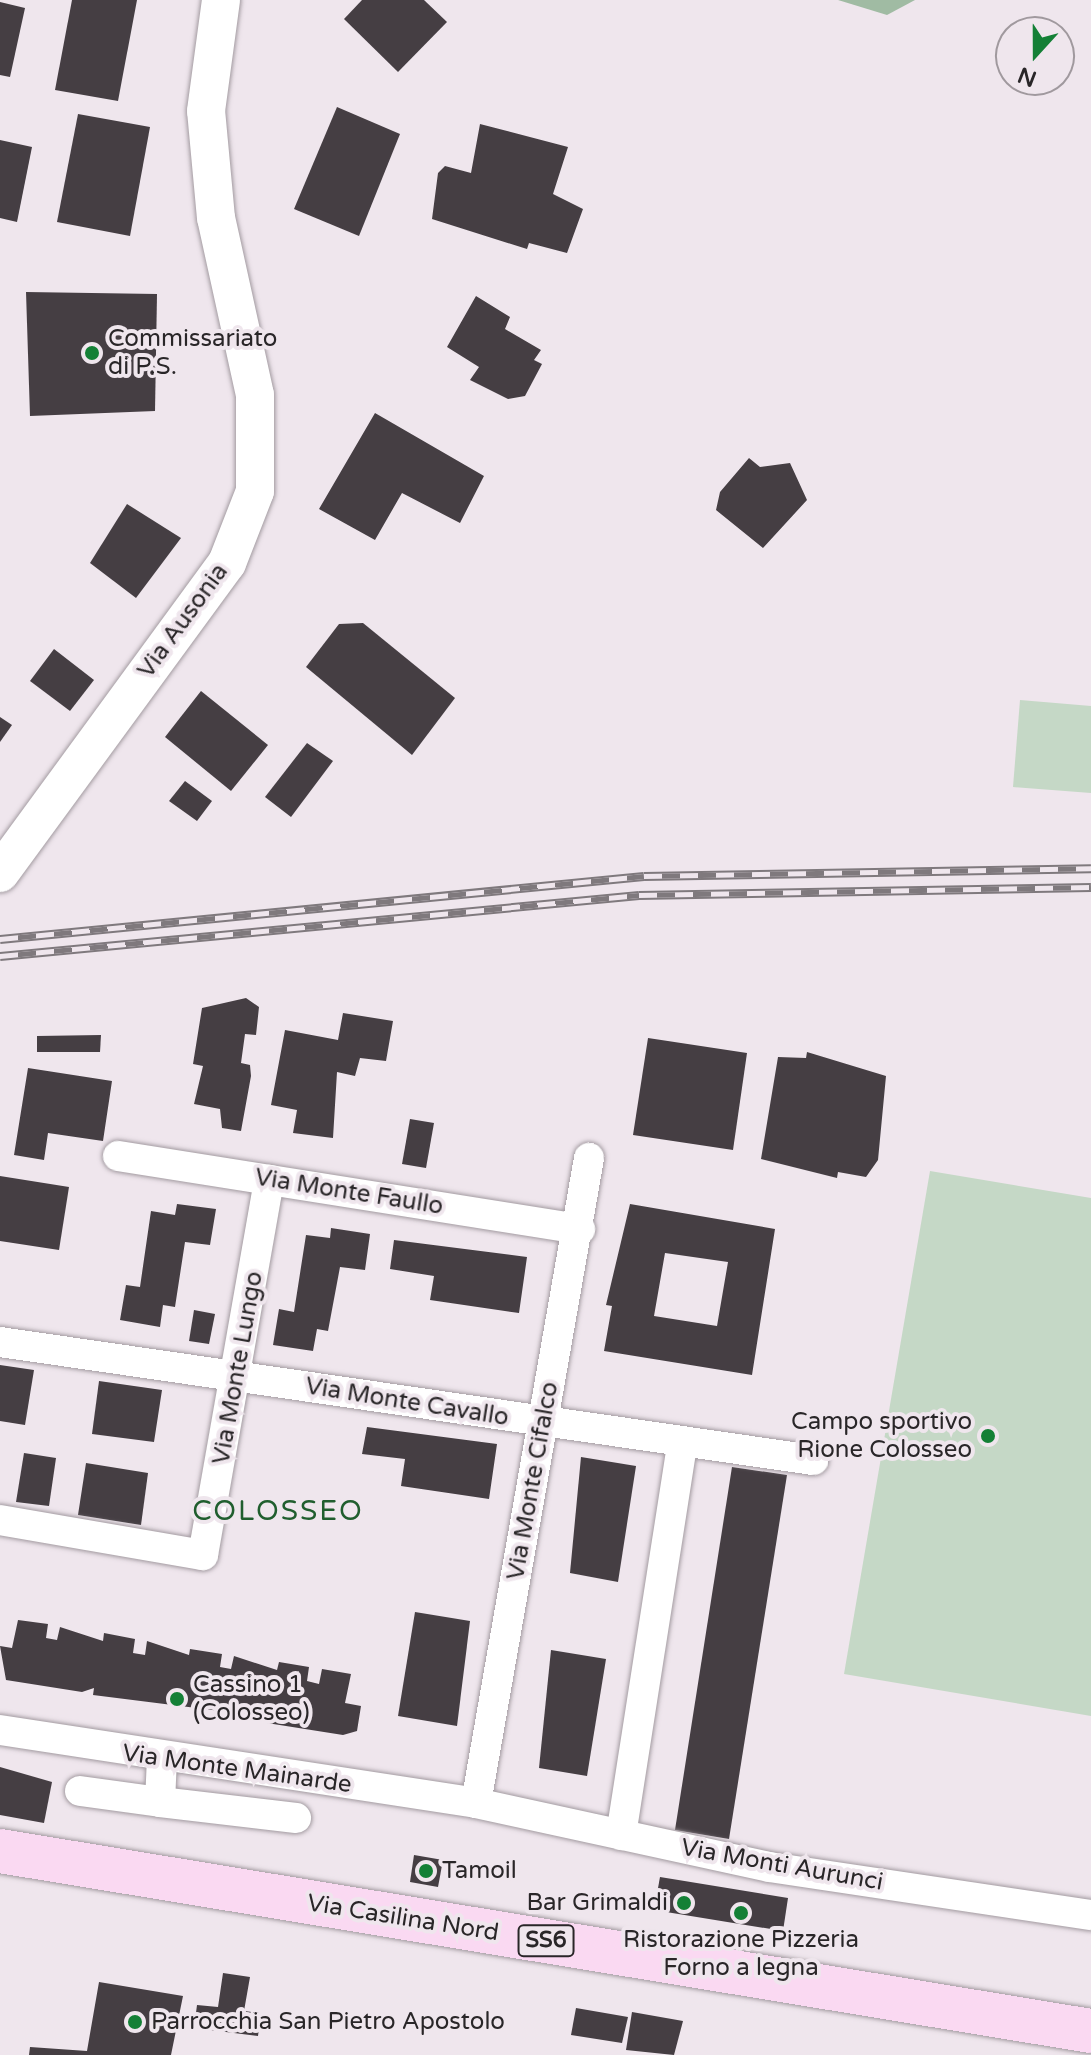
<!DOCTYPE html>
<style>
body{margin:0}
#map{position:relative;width:1091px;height:2055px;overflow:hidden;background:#efe6ed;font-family:"Varela Round",sans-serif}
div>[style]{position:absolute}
.green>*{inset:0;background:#c5d8c6}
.forest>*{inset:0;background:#a0bba3}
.building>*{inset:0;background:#453e43}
.roads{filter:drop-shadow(0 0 2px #a39ba1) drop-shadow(0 0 2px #a39ba1)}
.minor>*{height:30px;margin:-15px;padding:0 15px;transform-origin:15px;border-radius:15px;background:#fff}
.tertiary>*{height:38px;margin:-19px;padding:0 19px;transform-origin:19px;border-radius:19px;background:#fff}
.primary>*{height:44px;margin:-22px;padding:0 22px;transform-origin:22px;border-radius:22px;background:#fad9f2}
.rail>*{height:9px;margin-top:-4.5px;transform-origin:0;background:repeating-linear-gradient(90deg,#efe6ed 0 18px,#7f797d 0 36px);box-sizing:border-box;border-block:2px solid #7f797d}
.dots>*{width:22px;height:22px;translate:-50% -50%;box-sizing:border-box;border:4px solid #efe6ed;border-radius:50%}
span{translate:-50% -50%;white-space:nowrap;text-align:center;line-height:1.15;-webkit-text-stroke:8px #efe6ed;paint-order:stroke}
.shield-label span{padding:2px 6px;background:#efe6ed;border:2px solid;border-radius:6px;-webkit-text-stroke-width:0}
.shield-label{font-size:22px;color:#292628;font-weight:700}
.poi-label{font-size:24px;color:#292628}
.left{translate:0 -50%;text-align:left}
.right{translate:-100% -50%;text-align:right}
.street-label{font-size:24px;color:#292628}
.quarter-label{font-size:28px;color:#205e2e;letter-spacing:2px}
.north{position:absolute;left:995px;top:16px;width:80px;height:80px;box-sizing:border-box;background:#efe6ed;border:2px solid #a0999e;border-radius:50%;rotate:201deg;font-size:22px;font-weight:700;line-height:32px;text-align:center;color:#292628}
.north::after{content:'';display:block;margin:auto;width:28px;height:36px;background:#148036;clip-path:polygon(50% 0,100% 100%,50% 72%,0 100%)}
</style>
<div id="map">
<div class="green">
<i style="clip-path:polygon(1020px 700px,1091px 706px,1091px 793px,1013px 787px)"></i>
<i style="clip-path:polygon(930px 1171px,1091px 1198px,1091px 1716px,844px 1674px)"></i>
</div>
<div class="forest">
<i style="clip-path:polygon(838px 0,915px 0,887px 15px)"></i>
</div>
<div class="building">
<i style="clip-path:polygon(72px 0,137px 0,118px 101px,55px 90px)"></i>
<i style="clip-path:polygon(362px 0,424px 0,447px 22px,398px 72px,344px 19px)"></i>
<i style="clip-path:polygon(0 2px,25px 8px,10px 77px,0 75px)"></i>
<i style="clip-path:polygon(337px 107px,400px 134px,359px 236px,294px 209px)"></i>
<i style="clip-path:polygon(78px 114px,150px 127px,130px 236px,57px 222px)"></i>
<i style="clip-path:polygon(480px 124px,568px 147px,553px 194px,583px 209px,567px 253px,529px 243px,527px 249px,432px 219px,438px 173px,445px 166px,471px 173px)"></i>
<i style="clip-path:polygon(0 140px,32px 147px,17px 222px,0 218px)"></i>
<i style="clip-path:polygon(26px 292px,157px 294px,155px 411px,30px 416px)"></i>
<i style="clip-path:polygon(476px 296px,510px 317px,505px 329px,541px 350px,534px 360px,542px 364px,525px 396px,508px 399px,470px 380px,479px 367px,447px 347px)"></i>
<i style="clip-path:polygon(375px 413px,484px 476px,460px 523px,402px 493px,375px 540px,319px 509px)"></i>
<i style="clip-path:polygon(749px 458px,760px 467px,790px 463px,807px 500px,763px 548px,716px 510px,720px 492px)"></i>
<i style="clip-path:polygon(127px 504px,181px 538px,136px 598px,90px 563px)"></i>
<i style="clip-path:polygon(363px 623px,455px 698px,412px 755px,306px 667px,339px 624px)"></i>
<i style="clip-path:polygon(54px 649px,94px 680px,70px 711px,30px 681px)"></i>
<i style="clip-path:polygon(201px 691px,268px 745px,231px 791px,165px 737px)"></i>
<i style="clip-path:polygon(0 717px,12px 725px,0 742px)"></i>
<i style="clip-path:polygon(307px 743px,333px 761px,291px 817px,265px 797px)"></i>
<i style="clip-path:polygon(185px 781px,212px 801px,197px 821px,169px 801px)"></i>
<i style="clip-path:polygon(246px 998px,259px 1007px,256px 1035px,245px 1034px,241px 1063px,250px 1065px,251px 1076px,241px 1131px,222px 1128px,220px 1109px,194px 1104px,203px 1066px,193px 1064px,202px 1008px)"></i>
<i style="clip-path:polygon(343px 1013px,393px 1021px,386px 1061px,360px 1058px,355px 1076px,337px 1072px,333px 1138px,293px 1133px,297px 1110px,271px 1105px,285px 1030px,338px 1040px)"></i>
<i style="clip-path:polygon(101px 1035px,100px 1052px,37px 1052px,37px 1036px)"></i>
<i style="clip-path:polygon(648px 1038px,747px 1053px,733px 1150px,633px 1135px)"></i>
<i style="clip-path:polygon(807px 1052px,886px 1076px,878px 1160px,866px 1177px,838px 1172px,837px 1178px,761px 1159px,778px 1057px,806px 1058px)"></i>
<i style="clip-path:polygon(28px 1068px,112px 1081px,103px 1141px,48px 1133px,44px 1160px,14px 1155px)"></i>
<i style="clip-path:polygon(410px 1119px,434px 1123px,426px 1168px,402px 1164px)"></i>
<i style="clip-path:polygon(0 1176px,69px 1187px,59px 1250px,0 1241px)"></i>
<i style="clip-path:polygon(177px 1204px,216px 1209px,210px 1245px,185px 1242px,175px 1307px,163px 1305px,160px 1327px,120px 1320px,126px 1285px,140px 1287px,151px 1211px,175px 1215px)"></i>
<i style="clip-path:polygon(evenodd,630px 1204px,775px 1229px,752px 1375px,604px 1351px,612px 1306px,606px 1305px,630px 1204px,665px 1253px,728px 1262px,717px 1326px,654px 1316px,665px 1253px)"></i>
<i style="clip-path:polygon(331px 1228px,370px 1234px,365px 1270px,340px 1267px,328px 1331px,317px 1329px,313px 1351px,273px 1345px,279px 1309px,294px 1312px,306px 1235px,330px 1238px)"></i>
<i style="clip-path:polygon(394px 1240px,527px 1257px,519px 1313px,430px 1300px,434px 1276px,390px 1269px)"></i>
<i style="clip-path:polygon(194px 1310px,215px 1314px,209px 1344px,189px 1341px)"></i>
<i style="clip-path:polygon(0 1365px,34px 1370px,25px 1425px,0 1421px)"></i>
<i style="clip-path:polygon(99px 1381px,162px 1390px,154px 1442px,92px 1434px)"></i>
<i style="clip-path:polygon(367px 1427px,497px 1444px,489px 1499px,401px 1486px,405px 1459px,362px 1454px)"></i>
<i style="clip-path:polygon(24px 1453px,56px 1458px,49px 1506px,16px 1502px)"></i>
<i style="clip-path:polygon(581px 1457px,636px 1466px,618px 1582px,570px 1573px)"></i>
<i style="clip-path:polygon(86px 1463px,148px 1473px,141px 1525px,78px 1515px)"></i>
<i style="clip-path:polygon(732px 1467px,787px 1475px,729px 1839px,675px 1830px)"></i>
<i style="clip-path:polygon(415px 1612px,470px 1621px,457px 1726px,398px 1716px)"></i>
<i style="clip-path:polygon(18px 1620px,48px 1624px,46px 1638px,57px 1640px,60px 1627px,103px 1641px,104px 1633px,135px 1639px,133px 1653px,145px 1655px,147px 1641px,189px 1655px,190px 1649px,222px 1654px,220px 1667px,231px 1669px,234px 1656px,277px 1670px,279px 1662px,309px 1667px,307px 1681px,319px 1684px,322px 1669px,351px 1674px,345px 1703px,361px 1706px,357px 1731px,343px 1735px,267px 1723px,268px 1717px,93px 1695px,94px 1688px,82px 1692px,6px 1680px,0 1646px,12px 1648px)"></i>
<i style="clip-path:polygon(551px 1650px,606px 1659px,587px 1776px,539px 1768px)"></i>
<i style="clip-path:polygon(0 1767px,52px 1782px,44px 1823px,0 1815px)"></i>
<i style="clip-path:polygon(414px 1855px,443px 1860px,438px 1887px,410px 1882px)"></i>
<i style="clip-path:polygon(660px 1877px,788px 1898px,783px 1931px,654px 1910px)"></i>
<i style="clip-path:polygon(223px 1973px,250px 1977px,244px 2011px,261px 2013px,258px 2036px,194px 2028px,197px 2005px,218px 2007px)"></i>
<i style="clip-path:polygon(99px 1982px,183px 1996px,171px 2055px,29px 2055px,30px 2047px,87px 2051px)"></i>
<i style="clip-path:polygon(576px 2008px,628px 2017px,622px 2043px,571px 2035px)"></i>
<i style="clip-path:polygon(632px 2012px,683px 2021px,674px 2055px,626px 2050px)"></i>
</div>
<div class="roads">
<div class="minor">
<i style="left:118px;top:1156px;width:468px;rotate:9deg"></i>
<i style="left:0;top:1342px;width:822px;rotate:8.26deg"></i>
<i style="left:0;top:1520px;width:206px;rotate:9.8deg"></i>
<i style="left:203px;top:1555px;width:381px;rotate:-80deg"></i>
<i style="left:0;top:1730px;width:482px;rotate:8.7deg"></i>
<i style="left:476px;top:1803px;width:300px;rotate:12.3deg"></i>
<i style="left:769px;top:1867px;width:326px;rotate:8.5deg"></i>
<i style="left:162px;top:1758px;width:44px;rotate:92.6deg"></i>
<i style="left:160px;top:1802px;width:137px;rotate:6.7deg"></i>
<i style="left:80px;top:1791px;width:81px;rotate:7.8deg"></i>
<i style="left:476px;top:1803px;width:655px;rotate:-80.06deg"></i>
<i style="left:621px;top:1835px;width:395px;rotate:-81.1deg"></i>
</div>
<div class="tertiary">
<i style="left:0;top:873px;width:384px;rotate:-53.8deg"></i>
<i style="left:227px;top:563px;width:77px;rotate:-68.7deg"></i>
<i style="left:255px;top:491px;width:96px;rotate:-90deg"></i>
<i style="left:255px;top:395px;width:181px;rotate:-102.4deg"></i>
<i style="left:216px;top:218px;width:107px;rotate:-95.3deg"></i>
<i style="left:206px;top:111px;width:112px;rotate:-82.3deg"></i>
</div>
<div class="primary">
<i style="left:0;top:1851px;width:1106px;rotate:9.37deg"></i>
</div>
</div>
<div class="rail">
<i style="left:0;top:939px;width:647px;rotate:-5.59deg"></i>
<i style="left:644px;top:876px;width:447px;rotate:-1deg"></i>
<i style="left:0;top:956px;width:642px;rotate:-5.45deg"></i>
<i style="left:639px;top:895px;width:452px;rotate:-1deg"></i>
</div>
<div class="dots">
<i style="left:92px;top:353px;background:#148036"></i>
<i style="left:988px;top:1436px;background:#148036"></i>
<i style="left:177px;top:1699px;background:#148036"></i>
<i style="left:426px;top:1871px;background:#148036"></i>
<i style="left:684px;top:1903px;background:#148036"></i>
<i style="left:741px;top:1913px;background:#148036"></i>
<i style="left:135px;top:2022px;background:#148036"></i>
</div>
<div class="shield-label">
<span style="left:546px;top:1941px">SS6</span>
</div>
<div class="poi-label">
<span class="left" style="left:108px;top:353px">Commissariato<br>di P.S.</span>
<span class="right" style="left:972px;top:1436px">Campo sportivo<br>Rione Colosseo</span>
<span class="left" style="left:193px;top:1699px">Cassino 1<br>(Colosseo)</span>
<span class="left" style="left:442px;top:1871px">Tamoil</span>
<span class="right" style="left:668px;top:1903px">Bar Grimaldi</span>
<span style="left:741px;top:1954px">Ristorazione Pizzeria<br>Forno a legna</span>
<span class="left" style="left:151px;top:2022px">Parrocchia San Pietro Apostolo</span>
</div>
<div class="street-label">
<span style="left:183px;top:621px;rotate:-54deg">Via Ausonia</span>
<span style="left:349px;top:1192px;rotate:9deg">Via Monte Faullo</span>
<span style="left:238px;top:1368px;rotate:-80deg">Via Monte Lungo</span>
<span style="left:407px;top:1402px;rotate:9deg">Via Monte Cavallo</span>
<span style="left:533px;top:1481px;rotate:-80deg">Via Monte Cifalco</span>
<span style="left:237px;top:1769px;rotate:8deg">Via Monte Mainarde</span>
<span style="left:782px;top:1865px;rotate:10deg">Via Monti Aurunci</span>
<span style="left:403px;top:1918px;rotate:9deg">Via Casilina Nord</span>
</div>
<div class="quarter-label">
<span style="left:278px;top:1511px">COLOSSEO</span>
</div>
<div class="north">N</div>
</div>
